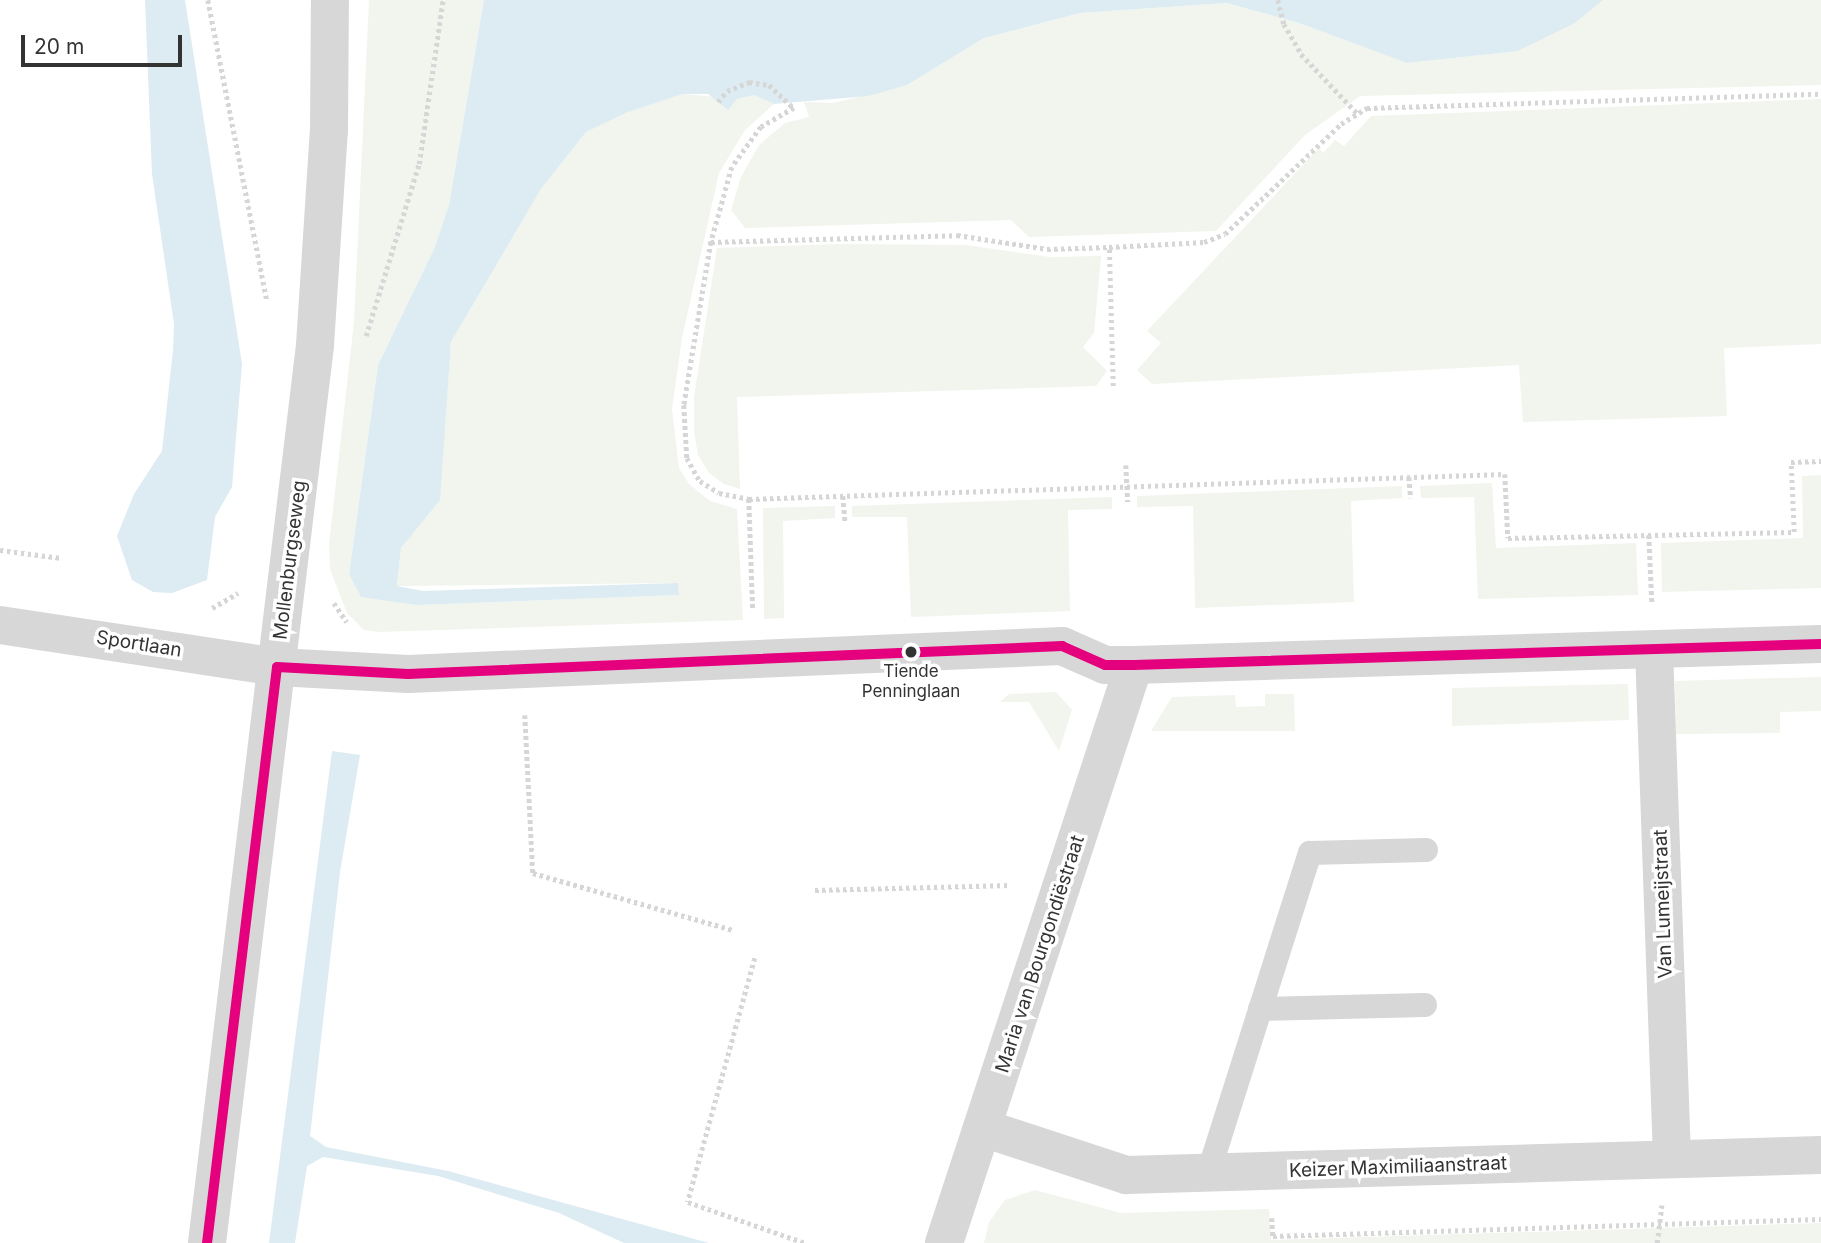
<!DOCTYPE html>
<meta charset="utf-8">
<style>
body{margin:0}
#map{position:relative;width:1821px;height:1243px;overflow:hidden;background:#fff;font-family:Inter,sans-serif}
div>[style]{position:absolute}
.green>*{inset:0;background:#f1f5ed}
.water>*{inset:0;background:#ddebf3}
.path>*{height:4.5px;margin-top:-2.25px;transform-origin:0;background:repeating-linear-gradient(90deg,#d6d6d6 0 3.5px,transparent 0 7px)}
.service>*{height:24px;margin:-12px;padding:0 12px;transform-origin:12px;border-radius:12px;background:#d7d7d7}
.minor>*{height:38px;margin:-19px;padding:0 19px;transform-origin:19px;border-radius:19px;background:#d7d7d7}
.tertiary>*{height:38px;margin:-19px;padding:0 19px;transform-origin:19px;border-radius:19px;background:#d7d7d7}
.bus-1>*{height:10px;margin:-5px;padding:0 5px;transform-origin:5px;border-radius:5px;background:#e5007d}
.dots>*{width:19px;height:19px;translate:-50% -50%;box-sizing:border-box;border:4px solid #fff;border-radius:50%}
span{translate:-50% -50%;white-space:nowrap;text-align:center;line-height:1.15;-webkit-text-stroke:7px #fff;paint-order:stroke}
.bus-label{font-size:17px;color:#333}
.street-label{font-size:19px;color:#333}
.scale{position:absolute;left:21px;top:35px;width:161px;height:32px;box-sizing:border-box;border:4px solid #333;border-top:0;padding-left:9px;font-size:21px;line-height:24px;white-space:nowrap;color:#333;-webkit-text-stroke:5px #fff;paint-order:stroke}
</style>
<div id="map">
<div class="green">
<i style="clip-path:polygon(369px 0,484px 0,449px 205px,433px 251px,378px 365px,349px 573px,362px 596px,418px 605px,679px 595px,677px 583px,397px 586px,401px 549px,440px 491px,451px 342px,541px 189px,586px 132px,628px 112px,683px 94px,737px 99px,754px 95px,774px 104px,745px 130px,719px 173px,682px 338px,672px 409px,679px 468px,689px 484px,710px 501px,737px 509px,743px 620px,378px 632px,364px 630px,347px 613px,330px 569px,329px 545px,354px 322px)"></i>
<i style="clip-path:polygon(1536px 0,1821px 0,1821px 85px,1360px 96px,1305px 135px,1216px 231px,1029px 237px,1011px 220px,745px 228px,731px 210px,741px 177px,759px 145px,785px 123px,809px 117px,804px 102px,833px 103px,907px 85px,984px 38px,1080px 13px,1225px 3px,1296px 22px,1407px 63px,1518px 51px,1536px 42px)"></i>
<i style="clip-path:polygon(1821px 99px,1821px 344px,1724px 348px,1727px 416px,1523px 422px,1519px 365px,1152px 384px,1137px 370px,1161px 343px,1147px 331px,1319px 148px,1323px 153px,1335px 140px,1344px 146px,1371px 116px)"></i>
<i style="clip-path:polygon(841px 244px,966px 245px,1050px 257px,1101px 256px,1094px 333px,1083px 347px,1107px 371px,1096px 386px,737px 397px,740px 489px,724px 484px,709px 473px,698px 455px,694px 431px,694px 397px,717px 248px)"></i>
<i style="clip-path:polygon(1821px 475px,1821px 588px,1662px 592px,1661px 543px,1803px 538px,1802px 476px)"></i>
<i style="clip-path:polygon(1492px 483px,1496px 548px,1636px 543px,1638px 595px,1478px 599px,1474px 497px,1421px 498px,1420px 486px)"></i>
<i style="clip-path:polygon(1402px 486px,1402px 498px,1351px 501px,1354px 602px,1195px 608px,1193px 506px,1137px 507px,1137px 496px)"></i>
<i style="clip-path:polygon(1112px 497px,1112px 509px,1068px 510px,1070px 611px,911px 617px,907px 517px,852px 517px,852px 506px)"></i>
<i style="clip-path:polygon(835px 506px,835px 518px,783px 521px,784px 618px,764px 619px,763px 508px)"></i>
<i style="clip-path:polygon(1821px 677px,1821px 711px,1780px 712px,1780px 733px,1676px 734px,1675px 681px)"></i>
<i style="clip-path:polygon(1628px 684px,1629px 720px,1452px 726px,1452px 688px)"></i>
<i style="clip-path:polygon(1056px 692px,1072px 710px,1059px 751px,1029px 702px,1000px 702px,1009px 694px)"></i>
<i style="clip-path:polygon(1265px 694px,1294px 694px,1295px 731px,1151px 731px,1172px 697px,1235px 695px,1236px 707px,1265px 706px)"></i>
<i style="clip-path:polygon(1035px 1190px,1121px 1213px,1269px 1209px,1271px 1240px,1821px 1223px,1821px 1243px,984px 1243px,989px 1222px,1005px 1200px)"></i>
</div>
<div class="water">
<i style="clip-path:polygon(145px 0,185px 0,242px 364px,232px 487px,215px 517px,207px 580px,172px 593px,153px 592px,132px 580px,117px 536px,134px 494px,162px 451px,173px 350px,174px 324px,152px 174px)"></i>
<i style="clip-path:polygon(484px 0,1603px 0,1575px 23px,1518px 51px,1407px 63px,1296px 22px,1226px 3px,1080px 13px,984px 38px,907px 85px,868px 96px,774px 104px,754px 95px,737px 99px,728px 110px,708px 94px,683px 94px,628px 112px,586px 132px,541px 189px,451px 342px,440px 500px,401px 548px,397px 586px,423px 591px,678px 583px,679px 595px,417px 605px,361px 597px,349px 574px,378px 365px,434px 249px,449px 205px)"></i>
<i style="clip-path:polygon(332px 751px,360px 755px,340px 872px,310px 1136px,326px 1147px,448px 1171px,709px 1243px,624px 1243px,559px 1213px,438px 1176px,323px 1157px,307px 1166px,295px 1243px,269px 1243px)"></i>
</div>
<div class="path">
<i style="left:208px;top:0;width:307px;rotate:78.9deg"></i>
<i style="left:1278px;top:0;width:25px;rotate:76deg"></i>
<i style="left:1284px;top:24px;width:34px;rotate:60deg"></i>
<i style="left:1301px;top:54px;width:81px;rotate:46.5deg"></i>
<i style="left:718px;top:102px;width:14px;rotate:-51deg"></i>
<i style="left:727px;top:91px;width:24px;rotate:-22deg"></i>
<i style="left:749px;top:82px;width:20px;rotate:9deg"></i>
<i style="left:769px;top:85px;width:34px;rotate:43deg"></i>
<i style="left:794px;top:108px;width:38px;rotate:150deg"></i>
<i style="left:761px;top:127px;width:49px;rotate:125.9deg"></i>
<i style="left:732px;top:167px;width:78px;rotate:105.6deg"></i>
<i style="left:711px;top:242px;width:165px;rotate:99.4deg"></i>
<i style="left:684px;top:405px;width:53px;rotate:86.8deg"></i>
<i style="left:687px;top:458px;width:26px;rotate:61deg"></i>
<i style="left:700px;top:481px;width:22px;rotate:32deg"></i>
<i style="left:719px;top:493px;width:31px;rotate:11deg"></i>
<i style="left:749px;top:499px;width:112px;rotate:88deg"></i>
<i style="left:711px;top:242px;width:246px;rotate:-1.6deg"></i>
<i style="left:957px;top:235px;width:91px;rotate:8.8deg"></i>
<i style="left:1047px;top:249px;width:62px;rotate:-1.8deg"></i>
<i style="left:366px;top:336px;width:180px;rotate:-72.9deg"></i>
<i style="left:419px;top:164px;width:166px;rotate:-81.7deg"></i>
<i style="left:1113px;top:386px;width:139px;rotate:-91.6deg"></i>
<i style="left:1109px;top:247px;width:95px;rotate:-3deg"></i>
<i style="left:1204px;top:242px;width:22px;rotate:-21deg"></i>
<i style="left:1225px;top:234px;width:160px;rotate:-43.5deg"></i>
<i style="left:1341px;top:124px;width:31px;rotate:-32deg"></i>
<i style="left:1367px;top:108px;width:454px;rotate:-1.8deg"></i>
<i style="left:1126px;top:465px;width:37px;rotate:87deg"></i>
<i style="left:1409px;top:477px;width:21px;rotate:85deg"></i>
<i style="left:843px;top:496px;width:25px;rotate:85deg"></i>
<i style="left:749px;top:499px;width:756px;rotate:-1.89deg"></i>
<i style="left:1505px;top:474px;width:64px;rotate:87.3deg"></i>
<i style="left:1508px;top:538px;width:286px;rotate:-1.2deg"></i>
<i style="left:1794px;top:532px;width:70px;rotate:-92.5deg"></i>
<i style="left:1791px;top:462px;width:30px;rotate:-2deg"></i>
<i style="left:1649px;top:535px;width:67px;rotate:87.4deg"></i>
<i style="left:0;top:550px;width:62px;rotate:7.5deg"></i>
<i style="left:334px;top:603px;width:23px;rotate:56deg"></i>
<i style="left:212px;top:608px;width:30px;rotate:-30deg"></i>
<i style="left:525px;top:715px;width:158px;rotate:87.1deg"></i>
<i style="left:533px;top:873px;width:208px;rotate:15.9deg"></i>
<i style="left:815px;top:890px;width:195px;rotate:-1.5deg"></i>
<i style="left:755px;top:958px;width:253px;rotate:105.4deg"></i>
<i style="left:688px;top:1202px;width:124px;rotate:19.3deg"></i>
<i style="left:1272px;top:1218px;width:18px;rotate:87deg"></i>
<i style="left:1273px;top:1236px;width:548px;rotate:-1.78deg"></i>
<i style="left:1657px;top:1243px;width:38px;rotate:-83deg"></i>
</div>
<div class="service">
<i style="left:1260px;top:1009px;width:165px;rotate:-1.4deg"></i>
<i style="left:1208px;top:1174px;width:337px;rotate:-72.4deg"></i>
<i style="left:1310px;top:853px;width:116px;rotate:-1.5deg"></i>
</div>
<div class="minor">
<i style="left:0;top:625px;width:280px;rotate:8.6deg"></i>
<i style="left:277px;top:667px;width:131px;rotate:3.1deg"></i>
<i style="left:408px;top:674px;width:655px;rotate:-2.45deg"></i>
<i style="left:1062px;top:646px;width:47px;rotate:23.8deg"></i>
<i style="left:1105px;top:665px;width:29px"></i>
<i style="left:1134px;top:665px;width:687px;rotate:-1.75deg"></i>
<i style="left:1654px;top:650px;width:509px;rotate:87.97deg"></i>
<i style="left:983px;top:1128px;width:151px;rotate:18.2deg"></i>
<i style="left:1126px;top:1175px;width:695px;rotate:-1.65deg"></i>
<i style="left:944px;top:1243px;width:608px;rotate:-71.8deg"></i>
</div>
<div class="tertiary">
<i style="left:207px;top:1243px;width:904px;rotate:-83.14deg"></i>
<i style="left:315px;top:345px;width:214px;rotate:-86.3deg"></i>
<i style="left:329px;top:131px;width:131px;rotate:-89.6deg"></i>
</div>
<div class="bus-1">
<i style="left:277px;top:667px;width:131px;rotate:3.1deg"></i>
<i style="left:408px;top:674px;width:655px;rotate:-2.45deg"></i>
<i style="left:1062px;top:646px;width:47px;rotate:23.8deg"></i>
<i style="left:1105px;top:665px;width:29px"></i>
<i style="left:1134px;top:665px;width:687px;rotate:-1.75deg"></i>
<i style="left:207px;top:1243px;width:580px;rotate:-83.07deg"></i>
</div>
<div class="dots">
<i style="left:911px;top:652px;background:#333"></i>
</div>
<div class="bus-label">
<span style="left:911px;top:682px">Tiende<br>Penninglaan</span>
</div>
<div class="street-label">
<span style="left:290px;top:560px;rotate:-83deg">Mollenburgseweg</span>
<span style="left:139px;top:644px;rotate:9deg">Sportlaan</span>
<span style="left:1663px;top:904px;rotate:-92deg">Van Lumeijstraat</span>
<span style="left:1040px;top:954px;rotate:-72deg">Maria van Bourgondiëstraat</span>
<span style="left:1398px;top:1167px;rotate:-2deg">Keizer Maximiliaanstraat</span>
</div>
<div class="scale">20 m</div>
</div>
